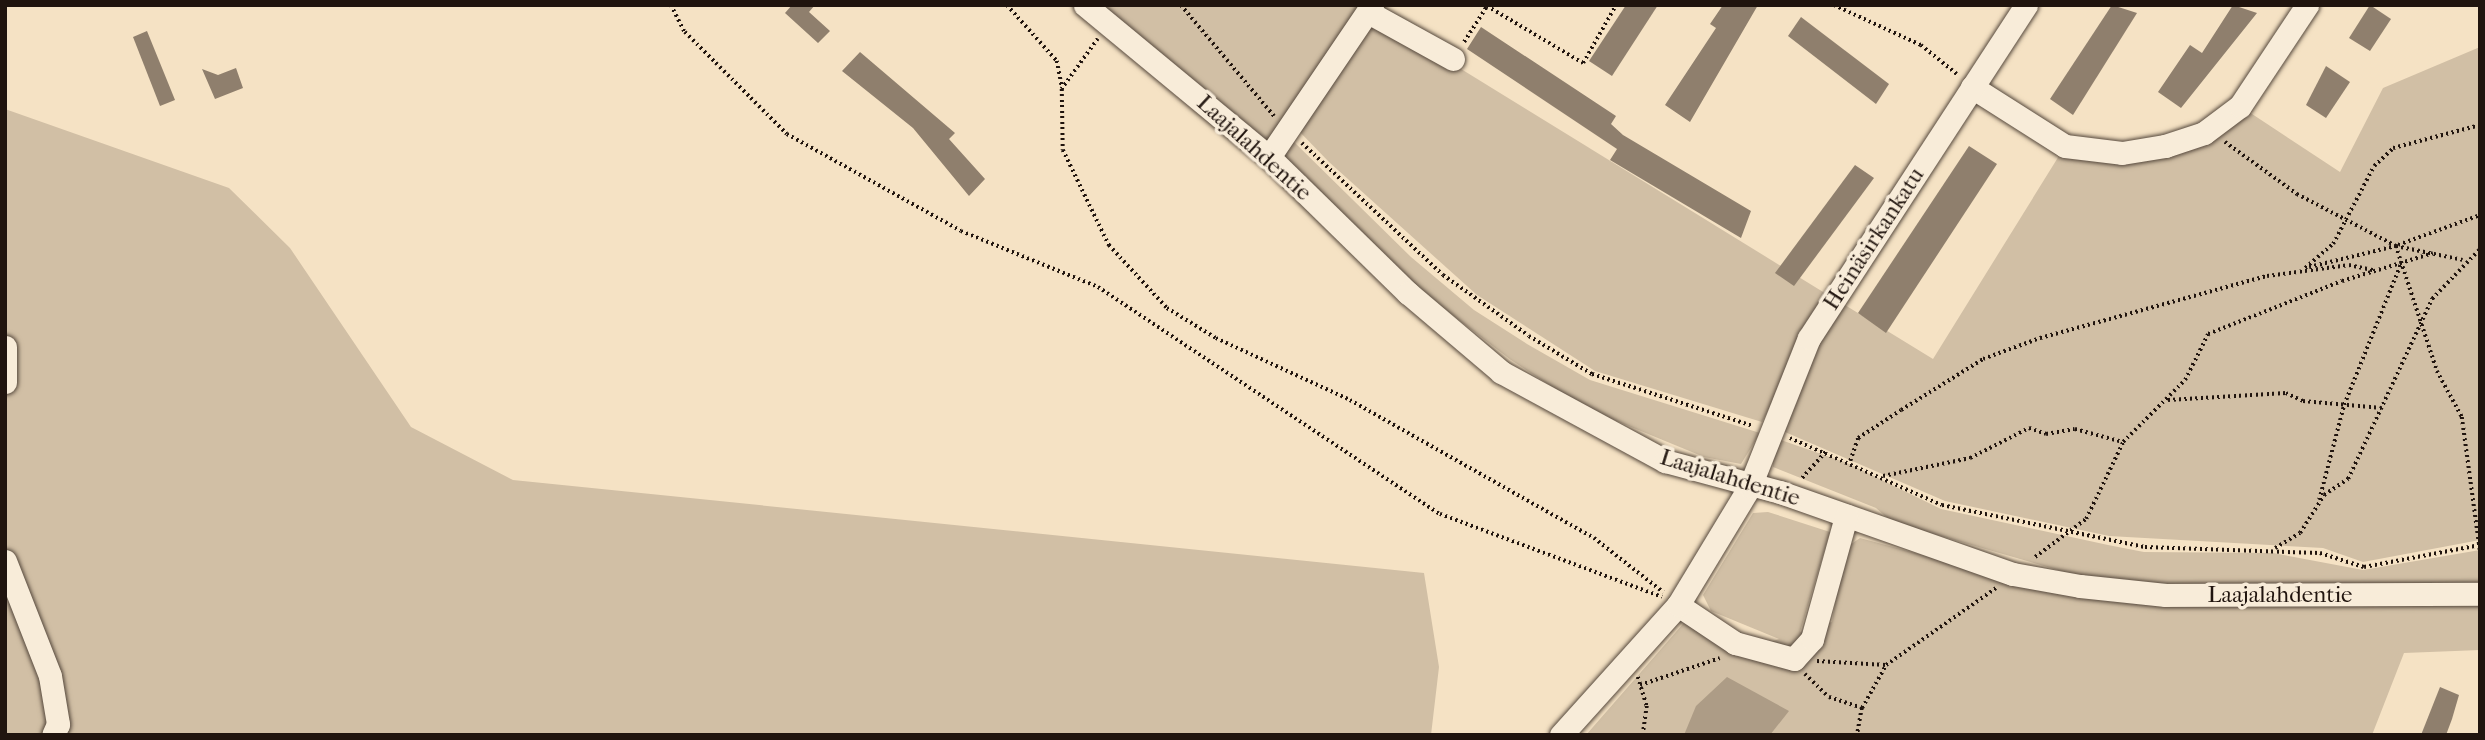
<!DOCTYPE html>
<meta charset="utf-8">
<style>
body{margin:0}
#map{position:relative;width:2485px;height:740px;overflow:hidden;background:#f5e2c4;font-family:"IM FELL French Canon",serif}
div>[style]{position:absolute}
.green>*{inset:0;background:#d1bfa5}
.water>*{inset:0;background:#ad9c86}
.building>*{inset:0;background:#8f7f6d}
.path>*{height:3.5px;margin-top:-1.75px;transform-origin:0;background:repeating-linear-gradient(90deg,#20140e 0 2px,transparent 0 5.5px)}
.roads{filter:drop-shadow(0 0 2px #55483c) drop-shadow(0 0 2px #55483c)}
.minor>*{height:23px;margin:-11.5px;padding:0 11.5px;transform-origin:11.5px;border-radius:11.5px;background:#f8ecd9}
span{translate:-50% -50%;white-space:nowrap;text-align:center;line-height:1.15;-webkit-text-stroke:7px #f8ecd9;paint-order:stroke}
.street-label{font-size:23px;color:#20140e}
.frame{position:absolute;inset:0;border:7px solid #20140e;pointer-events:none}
</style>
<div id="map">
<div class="green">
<i style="clip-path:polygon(1085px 5px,1359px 5px,1269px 157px)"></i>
<i style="clip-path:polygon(1375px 16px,1828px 295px,1762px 422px,1595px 371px,1477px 295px,1329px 162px,1296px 128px)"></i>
<i style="clip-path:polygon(2480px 47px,2480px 540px,2363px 562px,2323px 548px,2109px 536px,1945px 501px,1778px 429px,1840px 302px,1933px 359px,2062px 151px,2090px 158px,2246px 110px,2340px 172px,2383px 88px)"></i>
<i style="clip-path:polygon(5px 109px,229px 188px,290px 248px,411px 427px,513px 480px,1424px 573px,1439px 667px,1431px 735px,5px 735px)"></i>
<i style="clip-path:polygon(1291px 139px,1411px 257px,1474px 310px,1527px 344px,1590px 380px,1760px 433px,1741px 464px,1704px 457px,1585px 408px,1511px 360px,1420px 290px,1283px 158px)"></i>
<i style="clip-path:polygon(1772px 437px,1847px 463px,1941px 509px,2108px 545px,2144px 552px,2273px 553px,2363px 570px,2480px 550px,2480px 585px,2167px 585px,2082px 577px,1892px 522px,1876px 508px,1773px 467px)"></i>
<i style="clip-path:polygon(1768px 512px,1830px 532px,1800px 632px,1832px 622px,1844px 549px,1860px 538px,2018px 581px,2165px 605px,2480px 606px,2480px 650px,2404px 653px,2372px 735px,1586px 735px,1689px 617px,1748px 649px,1779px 639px,1711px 611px,1703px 595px,1753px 513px)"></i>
</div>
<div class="water">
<i style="clip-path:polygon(1727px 677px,1789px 711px,1770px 735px,1684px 735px,1696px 706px)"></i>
</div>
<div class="building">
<i style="clip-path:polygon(792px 5px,815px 5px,809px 12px,830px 31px,818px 43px,785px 13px)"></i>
<i style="clip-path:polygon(1626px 5px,1658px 5px,1612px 76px,1589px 61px)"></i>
<i style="clip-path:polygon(1723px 5px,1758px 5px,1690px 122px,1665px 105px,1716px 28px,1710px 24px)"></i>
<i style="clip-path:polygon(2112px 5px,2137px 13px,2073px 115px,2050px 99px)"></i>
<i style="clip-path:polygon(2233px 5px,2257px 13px,2181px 108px,2158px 92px,2190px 45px,2202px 53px)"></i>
<i style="clip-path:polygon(2370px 5px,2391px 19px,2370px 51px,2349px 38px)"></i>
<i style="clip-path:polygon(1801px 17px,1889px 84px,1876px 104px,1788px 36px)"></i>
<i style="clip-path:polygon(1481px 27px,1616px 116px,1611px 124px,1623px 135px,1751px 211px,1741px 238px,1610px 160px,1617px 149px,1467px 49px)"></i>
<i style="clip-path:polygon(147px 31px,175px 100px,160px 106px,133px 37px)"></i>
<i style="clip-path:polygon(860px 52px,955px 133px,949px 139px,985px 179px,969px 196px,913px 128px,842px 71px)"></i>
<i style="clip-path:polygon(2326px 66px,2350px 82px,2326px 118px,2306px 105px)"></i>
<i style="clip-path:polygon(236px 68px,243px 88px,215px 99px,202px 69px,218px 75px)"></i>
<i style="clip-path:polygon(1969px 146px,1997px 164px,1886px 333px,1858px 313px)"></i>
<i style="clip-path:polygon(1855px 165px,1874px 178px,1794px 286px,1775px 273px)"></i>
<i style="clip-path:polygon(2440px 687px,2459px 695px,2452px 719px,2446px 735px,2421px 735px)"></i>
</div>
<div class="path">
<i style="left:671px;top:5px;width:30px;rotate:63deg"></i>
<i style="left:685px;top:32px;width:144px;rotate:45deg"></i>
<i style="left:787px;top:134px;width:199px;rotate:29.1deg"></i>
<i style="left:961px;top:231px;width:148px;rotate:22.2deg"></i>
<i style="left:1098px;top:287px;width:410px;rotate:33.6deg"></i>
<i style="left:1440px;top:514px;width:237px;rotate:20.5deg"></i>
<i style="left:1007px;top:5px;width:75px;rotate:48.2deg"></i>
<i style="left:1057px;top:61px;width:26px;rotate:79deg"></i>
<i style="left:1181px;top:5px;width:145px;rotate:50deg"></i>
<i style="left:1834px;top:5px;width:96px;rotate:24.7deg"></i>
<i style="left:1921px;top:45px;width:46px;rotate:38.9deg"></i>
<i style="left:1098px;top:39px;width:62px;rotate:125.8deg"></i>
<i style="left:1062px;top:89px;width:61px;rotate:89.1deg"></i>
<i style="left:1063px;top:150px;width:106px;rotate:64.2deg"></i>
<i style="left:1109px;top:245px;width:86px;rotate:47.4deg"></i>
<i style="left:1167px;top:308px;width:57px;rotate:31.5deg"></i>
<i style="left:1216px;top:338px;width:148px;rotate:24.8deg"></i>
<i style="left:1350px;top:400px;width:280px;rotate:29.5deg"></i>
<i style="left:1594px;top:538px;width:88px;rotate:38deg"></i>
<i style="left:1464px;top:42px;width:43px;rotate:-57.4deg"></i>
<i style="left:1487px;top:6px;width:112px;rotate:30.7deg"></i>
<i style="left:1583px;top:63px;width:67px;rotate:-60.4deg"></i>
<i style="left:2225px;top:142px;width:89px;rotate:35.8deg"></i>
<i style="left:2297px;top:194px;width:112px;rotate:27.7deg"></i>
<i style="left:2396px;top:246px;width:132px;rotate:71.8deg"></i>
<i style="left:2437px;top:371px;width:52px;rotate:61.5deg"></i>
<i style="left:2462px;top:417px;width:135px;rotate:82.3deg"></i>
<i style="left:1302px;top:143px;width:193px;rotate:43.1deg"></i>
<i style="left:1443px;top:275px;width:105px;rotate:35.3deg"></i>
<i style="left:1529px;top:336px;width:74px;rotate:31.1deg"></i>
<i style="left:1592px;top:374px;width:169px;rotate:17.9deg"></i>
<i style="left:2398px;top:245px;width:87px;rotate:-20.1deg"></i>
<i style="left:2309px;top:267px;width:89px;rotate:-13.6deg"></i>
<i style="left:2396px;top:246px;width:68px;rotate:11.8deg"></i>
<i style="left:2305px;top:268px;width:37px;rotate:-41deg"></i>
<i style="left:2333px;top:244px;width:88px;rotate:-62.3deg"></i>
<i style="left:2374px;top:166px;width:26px;rotate:-43deg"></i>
<i style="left:2393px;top:148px;width:90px;rotate:-14.8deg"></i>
<i style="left:2168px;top:400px;width:118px;rotate:-3.4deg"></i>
<i style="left:2286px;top:393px;width:19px;rotate:25deg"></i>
<i style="left:2303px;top:401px;width:79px;rotate:5.1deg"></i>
<i style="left:1790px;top:438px;width:166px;rotate:23.8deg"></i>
<i style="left:1942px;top:505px;width:207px;rotate:11.7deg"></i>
<i style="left:2145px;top:547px;width:175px;rotate:2deg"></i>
<i style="left:2320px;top:553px;width:46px;rotate:17.7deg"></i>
<i style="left:2364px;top:567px;width:118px;rotate:-10.7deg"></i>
<i style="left:1850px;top:461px;width:24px;rotate:-71deg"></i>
<i style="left:1858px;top:438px;width:51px;rotate:-33.1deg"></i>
<i style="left:1901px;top:410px;width:97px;rotate:-31.9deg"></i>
<i style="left:1983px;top:359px;width:61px;rotate:-20.2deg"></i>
<i style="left:2040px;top:338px;width:235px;rotate:-15.3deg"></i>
<i style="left:2267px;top:276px;width:83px;rotate:-7.6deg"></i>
<i style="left:2349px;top:265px;width:25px;rotate:12deg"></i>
<i style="left:1883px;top:476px;width:89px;rotate:-11.7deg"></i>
<i style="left:1970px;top:458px;width:66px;rotate:-27deg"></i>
<i style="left:2029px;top:428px;width:18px;rotate:19deg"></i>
<i style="left:2046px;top:434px;width:29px;rotate:-10deg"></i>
<i style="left:2075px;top:429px;width:50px;rotate:15.2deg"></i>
<i style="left:1802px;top:478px;width:36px;rotate:-48deg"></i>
<i style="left:2319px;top:500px;width:98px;rotate:-75.3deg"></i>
<i style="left:2344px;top:405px;width:153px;rotate:-68.1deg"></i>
<i style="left:2275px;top:548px;width:29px;rotate:-31deg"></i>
<i style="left:2300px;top:533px;width:45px;rotate:-57.7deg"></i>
<i style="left:2324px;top:495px;width:29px;rotate:-34deg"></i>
<i style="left:2348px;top:479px;width:199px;rotate:-65deg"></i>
<i style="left:2432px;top:299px;width:69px;rotate:-46.2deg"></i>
<i style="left:2035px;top:557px;width:64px;rotate:-36.7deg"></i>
<i style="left:2086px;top:519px;width:85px;rotate:-64.3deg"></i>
<i style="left:2123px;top:442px;width:88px;rotate:-45deg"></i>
<i style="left:2185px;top:380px;width:51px;rotate:-63.4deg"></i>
<i style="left:2208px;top:334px;width:144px;rotate:-21.6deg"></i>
<i style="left:2342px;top:281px;width:95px;rotate:-17.1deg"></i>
<i style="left:1817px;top:661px;width:69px;rotate:3.3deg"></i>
<i style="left:1805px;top:674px;width:33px;rotate:44deg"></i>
<i style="left:1829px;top:697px;width:35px;rotate:18deg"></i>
<i style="left:1862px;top:708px;width:27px;rotate:100deg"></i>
<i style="left:1638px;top:677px;width:30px;rotate:73deg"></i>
<i style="left:1647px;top:706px;width:29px;rotate:98deg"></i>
<i style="left:1640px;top:685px;width:84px;rotate:-18.6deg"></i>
<i style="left:1862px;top:708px;width:49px;rotate:-60.8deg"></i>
<i style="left:1886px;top:665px;width:134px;rotate:-35deg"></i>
</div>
<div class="roads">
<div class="minor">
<i style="left:1085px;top:5px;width:239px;rotate:39.6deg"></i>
<i style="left:1269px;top:157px;width:194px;rotate:44.4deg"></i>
<i style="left:1408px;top:293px;width:122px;rotate:40.3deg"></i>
<i style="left:1501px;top:372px;width:187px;rotate:28.5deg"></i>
<i style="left:1665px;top:461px;width:119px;rotate:15.1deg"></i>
<i style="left:1780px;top:492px;width:247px;rotate:19.4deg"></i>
<i style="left:2013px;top:574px;width:68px;rotate:10.2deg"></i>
<i style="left:2080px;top:586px;width:86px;rotate:6deg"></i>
<i style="left:2166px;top:595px;width:314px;rotate:-0.2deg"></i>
<i style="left:1368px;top:12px;width:97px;rotate:28.9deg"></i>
<i style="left:1972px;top:87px;width:110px;rotate:32.4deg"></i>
<i style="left:2065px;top:146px;width:57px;rotate:7deg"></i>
<i style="left:2122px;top:153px;width:44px;rotate:-9.2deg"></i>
<i style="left:2165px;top:146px;width:41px;rotate:-18.4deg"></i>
<i style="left:2204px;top:133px;width:45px;rotate:-36.9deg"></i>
<i style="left:2240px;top:106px;width:121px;rotate:-56.4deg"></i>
<i style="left:1269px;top:157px;width:184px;rotate:-55.9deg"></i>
<i style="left:5px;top:347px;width:35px;rotate:90deg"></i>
<i style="left:5px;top:561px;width:123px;rotate:68.6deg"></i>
<i style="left:50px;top:676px;width:49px;rotate:80.5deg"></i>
<i style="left:58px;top:724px;width:12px;rotate:114deg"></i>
<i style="left:1678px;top:605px;width:69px;rotate:33.7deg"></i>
<i style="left:1735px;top:643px;width:61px;rotate:15.2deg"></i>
<i style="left:1794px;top:659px;width:27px;rotate:-48deg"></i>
<i style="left:1812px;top:639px;width:128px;rotate:-74.5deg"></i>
<i style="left:1561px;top:735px;width:175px;rotate:-48deg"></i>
<i style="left:1678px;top:605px;width:139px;rotate:-58.8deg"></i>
<i style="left:1750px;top:486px;width:159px;rotate:-68.3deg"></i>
<i style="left:1809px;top:338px;width:397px;rotate:-56.9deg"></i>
</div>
</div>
<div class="street-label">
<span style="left:1254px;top:148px;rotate:42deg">Laajalahdentie</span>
<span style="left:1874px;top:239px;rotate:-57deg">Heinäsirkankatu</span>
<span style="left:1730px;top:478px;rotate:17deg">Laajalahdentie</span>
<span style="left:2280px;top:595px">Laajalahdentie</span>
</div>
<div class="frame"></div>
</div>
